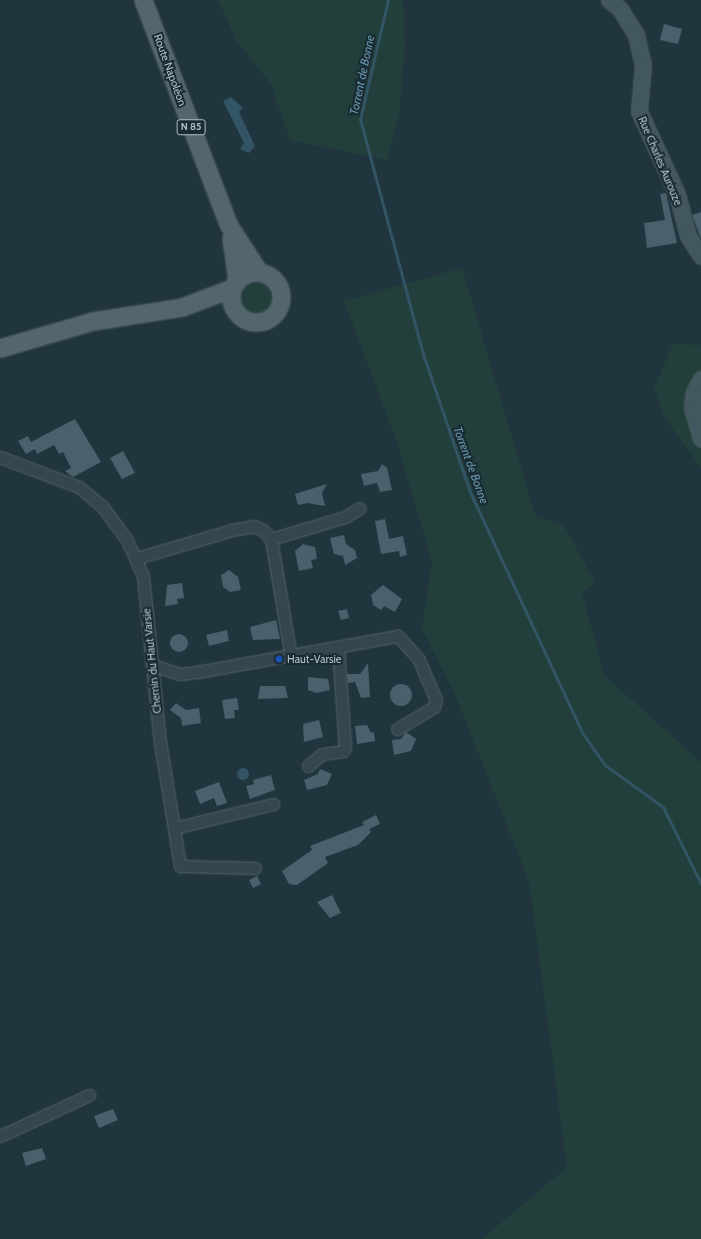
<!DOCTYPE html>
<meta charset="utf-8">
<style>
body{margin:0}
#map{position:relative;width:701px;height:1239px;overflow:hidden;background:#21353e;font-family:Cabin,sans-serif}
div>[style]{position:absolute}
.green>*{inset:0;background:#233f3b}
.round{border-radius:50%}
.water>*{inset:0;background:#325465}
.stream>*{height:3px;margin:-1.5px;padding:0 1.5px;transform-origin:1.5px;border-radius:1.5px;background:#325465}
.building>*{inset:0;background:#4a606a}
.roads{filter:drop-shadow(0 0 1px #54646c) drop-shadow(0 0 1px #54646c)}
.street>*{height:11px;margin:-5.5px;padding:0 5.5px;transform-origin:5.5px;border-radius:5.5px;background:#35464e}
.secondary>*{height:15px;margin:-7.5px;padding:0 7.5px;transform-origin:7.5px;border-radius:7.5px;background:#435761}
.primary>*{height:17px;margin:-8.5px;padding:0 8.5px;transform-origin:8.5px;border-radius:8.5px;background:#53666e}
.primary>.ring{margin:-8.5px;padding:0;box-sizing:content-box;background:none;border:17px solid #53666e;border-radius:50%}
.dots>*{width:11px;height:11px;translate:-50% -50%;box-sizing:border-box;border:2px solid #1b2b33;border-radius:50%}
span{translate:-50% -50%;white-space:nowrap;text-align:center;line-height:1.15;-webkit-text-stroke:4px #1b2b33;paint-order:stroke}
.shield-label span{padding:1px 3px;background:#1b2b33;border:1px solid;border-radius:3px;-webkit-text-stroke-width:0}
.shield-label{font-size:10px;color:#b1c1c9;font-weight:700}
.street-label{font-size:11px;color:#b1c1c9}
.poi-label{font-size:11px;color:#b1c1c9}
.left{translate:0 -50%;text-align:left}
.water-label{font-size:12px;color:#6796ab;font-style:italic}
</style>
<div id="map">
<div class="green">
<i style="clip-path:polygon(218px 0,403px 0,405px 42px,399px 116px,387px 160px,290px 140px,271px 84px,237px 41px)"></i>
<i style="clip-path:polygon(462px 268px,535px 515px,564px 526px,595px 582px,582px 593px,604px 675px,701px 762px,701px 1239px,482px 1239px,567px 1167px,529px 881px,457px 699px,422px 629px,432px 562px,397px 442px,344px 301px)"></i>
<i class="round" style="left:238px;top:280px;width:34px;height:34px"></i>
<i style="clip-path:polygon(673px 344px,701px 345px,701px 468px,665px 418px,654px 388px)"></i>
</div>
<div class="water">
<i style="clip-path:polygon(231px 97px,243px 108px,239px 112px,255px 146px,249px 153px,240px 149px,244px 143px,223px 101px)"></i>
<i class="round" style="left:237px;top:768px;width:12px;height:12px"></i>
</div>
<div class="stream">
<i style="left:388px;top:0;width:122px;rotate:103.2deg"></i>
<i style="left:360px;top:119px;width:240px;rotate:75deg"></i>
<i style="left:422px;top:351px;width:149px;rotate:71.2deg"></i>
<i style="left:470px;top:492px;width:267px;rotate:65deg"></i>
<i style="left:583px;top:734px;width:38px;rotate:55deg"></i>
<i style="left:605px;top:765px;width:72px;rotate:35.9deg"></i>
<i style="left:663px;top:807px;width:86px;rotate:63.7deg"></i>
</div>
<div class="building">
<i style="clip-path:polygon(664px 24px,682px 29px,678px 44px,660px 40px)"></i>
<i style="clip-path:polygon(666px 193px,677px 243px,647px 248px,644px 223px,665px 220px,660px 194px)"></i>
<i style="clip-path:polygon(701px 212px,701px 239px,692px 215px)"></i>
<i style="clip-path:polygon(75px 419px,101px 462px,73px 477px,65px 471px,71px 468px,63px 452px,59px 454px,54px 445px,37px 454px,35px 449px,26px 454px,18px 441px,28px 436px,31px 442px)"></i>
<i style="clip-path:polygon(123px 451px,135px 473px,122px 479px,110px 458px)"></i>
<i style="clip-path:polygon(382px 464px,387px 468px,392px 490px,380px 492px,377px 483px,364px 486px,361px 474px,378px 471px)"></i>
<i style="clip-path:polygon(327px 484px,322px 493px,325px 506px,307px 503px,298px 505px,295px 494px)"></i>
<i style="clip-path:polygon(385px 519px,389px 539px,403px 536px,407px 555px,400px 557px,399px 551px,381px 554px,375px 521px)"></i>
<i style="clip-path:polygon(344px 535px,346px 544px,355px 550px,357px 558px,345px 565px,343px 556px,334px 554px,330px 538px)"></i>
<i style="clip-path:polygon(303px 544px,315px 547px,317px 559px,311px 560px,313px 568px,299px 571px,295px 551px)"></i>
<i style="clip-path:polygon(229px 570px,238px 577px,241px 590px,230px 592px,223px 587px,221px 575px)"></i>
<i style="clip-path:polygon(182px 583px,184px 598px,177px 599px,178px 604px,165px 606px,167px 585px)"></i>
<i style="clip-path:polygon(383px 585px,402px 599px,395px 612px,384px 606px,381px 610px,373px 605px,371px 595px)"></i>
<i style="clip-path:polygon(347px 609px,349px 618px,341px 620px,338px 611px)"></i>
<i style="clip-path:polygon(276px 620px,280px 639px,253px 640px,250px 627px)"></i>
<i style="clip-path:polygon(227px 630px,229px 641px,209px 646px,206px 635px)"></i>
<i class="round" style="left:170px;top:634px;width:18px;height:18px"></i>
<i style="clip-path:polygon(368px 663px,370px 697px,361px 698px,355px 682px,348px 683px,347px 674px,360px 674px)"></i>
<i style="clip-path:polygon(308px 677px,328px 679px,330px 690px,316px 693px,308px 690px)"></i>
<i class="round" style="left:390px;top:684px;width:22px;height:22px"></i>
<i style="clip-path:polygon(260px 686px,285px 686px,288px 698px,258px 699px)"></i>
<i style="clip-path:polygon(237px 698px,239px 710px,234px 710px,235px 718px,225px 719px,222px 700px)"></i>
<i style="clip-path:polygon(176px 703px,186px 710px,199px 708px,201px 723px,182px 726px,181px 718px,170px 710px)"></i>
<i style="clip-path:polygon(319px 720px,323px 737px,304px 742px,303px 724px)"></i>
<i style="clip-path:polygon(367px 725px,371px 733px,374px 732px,375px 741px,357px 744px,355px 726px)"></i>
<i style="clip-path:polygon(406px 732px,416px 739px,411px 751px,394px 755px,392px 740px,401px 739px)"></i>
<i style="clip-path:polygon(320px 769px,332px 774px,327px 785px,307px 790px,304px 780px,318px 774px)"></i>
<i style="clip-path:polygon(271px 775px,275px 790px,250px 799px,246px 786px,254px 784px,253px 780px)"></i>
<i style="clip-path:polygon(219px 782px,227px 803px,217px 806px,214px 798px,200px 804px,195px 791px)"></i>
<i style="clip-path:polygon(376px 815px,380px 824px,369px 829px,371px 832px,358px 845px,325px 857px,328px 863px,297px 885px,289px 884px,282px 871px,312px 850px,310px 846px,364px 825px,362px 822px)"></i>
<i style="clip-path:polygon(257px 876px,261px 884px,253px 888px,249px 880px)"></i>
<i style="clip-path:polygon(332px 895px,341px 913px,330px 918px,317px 902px)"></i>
<i style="clip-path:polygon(113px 1109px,118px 1120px,99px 1128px,94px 1116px)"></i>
<i style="clip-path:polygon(42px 1148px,46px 1159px,26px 1166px,22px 1153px)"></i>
</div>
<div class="roads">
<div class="street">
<i style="left:0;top:457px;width:85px;rotate:20.8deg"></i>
<i style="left:79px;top:487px;width:30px;rotate:40deg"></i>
<i style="left:102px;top:506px;width:42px;rotate:53.7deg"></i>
<i style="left:127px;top:540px;width:39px;rotate:66deg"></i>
<i style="left:143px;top:576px;width:167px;rotate:84.2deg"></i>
<i style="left:160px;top:742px;width:126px;rotate:80.8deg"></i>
<i style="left:180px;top:866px;width:75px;rotate:1.5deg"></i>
<i style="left:271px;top:539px;width:77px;rotate:-16.6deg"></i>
<i style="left:345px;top:517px;width:17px;rotate:-31deg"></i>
<i style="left:137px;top:558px;width:99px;rotate:-16.4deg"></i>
<i style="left:232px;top:530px;width:23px;rotate:-10deg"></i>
<i style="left:255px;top:526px;width:10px;rotate:29deg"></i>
<i style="left:264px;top:531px;width:11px;rotate:49deg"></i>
<i style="left:271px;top:539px;width:120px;rotate:80.4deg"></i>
<i style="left:152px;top:665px;width:29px;rotate:18deg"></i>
<i style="left:180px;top:674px;width:17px;rotate:-7deg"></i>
<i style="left:197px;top:672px;width:204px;rotate:-10.2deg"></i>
<i style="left:398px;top:636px;width:30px;rotate:48deg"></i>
<i style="left:418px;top:658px;width:46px;rotate:66.8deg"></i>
<i style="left:436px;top:700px;width:7px;rotate:106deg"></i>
<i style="left:434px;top:707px;width:43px;rotate:149.3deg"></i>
<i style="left:308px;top:766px;width:18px;rotate:-41deg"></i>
<i style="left:322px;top:754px;width:21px;rotate:-8deg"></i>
<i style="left:343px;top:751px;width:4px;rotate:-63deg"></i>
<i style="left:345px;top:747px;width:100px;rotate:-94deg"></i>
<i style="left:174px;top:828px;width:102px;rotate:-13.6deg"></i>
<i style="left:0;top:1136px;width:98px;rotate:-24.7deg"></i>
</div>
<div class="secondary">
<i style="left:609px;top:0;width:14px;rotate:39deg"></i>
<i style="left:620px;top:9px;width:31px;rotate:58deg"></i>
<i style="left:636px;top:35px;width:31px;rotate:77deg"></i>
<i style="left:643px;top:65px;width:46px;rotate:95deg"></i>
<i style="left:639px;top:111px;width:91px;rotate:65.4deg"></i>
<i style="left:677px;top:194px;width:43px;rotate:75.3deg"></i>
<i style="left:688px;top:236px;width:24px;rotate:57deg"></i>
<i style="left:701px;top:379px;width:15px;rotate:118deg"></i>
<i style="left:694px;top:392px;width:15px;rotate:98deg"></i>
<i style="left:692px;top:407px;width:33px;rotate:74deg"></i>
</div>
<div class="primary">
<i style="left:143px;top:0;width:240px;rotate:69.2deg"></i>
<i style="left:228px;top:224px;width:57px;rotate:57.1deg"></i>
<i style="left:231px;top:238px;width:42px;rotate:81.9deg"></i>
<i class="ring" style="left:231px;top:272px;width:33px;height:33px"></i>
<i style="left:0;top:348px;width:97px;rotate:-16.2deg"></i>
<i style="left:93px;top:321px;width:90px;rotate:-8.9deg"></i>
<i style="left:182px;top:307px;width:53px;rotate:-20.8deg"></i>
</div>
</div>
<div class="dots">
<i style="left:279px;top:659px;background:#1a4fb4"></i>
</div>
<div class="shield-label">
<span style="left:191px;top:127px">N 85</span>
</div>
<div class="street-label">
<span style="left:170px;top:70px;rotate:70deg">Route Napoléon</span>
<span style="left:660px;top:161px;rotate:67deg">Rue Charles Aurouze</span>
<span style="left:152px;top:661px;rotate:-96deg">Chemin du Haut Varsie</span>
</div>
<div class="poi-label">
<span class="left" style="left:287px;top:659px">Haut-Varsie</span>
</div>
<div class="water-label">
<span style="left:362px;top:75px;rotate:-78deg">Torrent de Bonne</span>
<span style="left:471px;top:465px;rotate:70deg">Torrent de Bonne</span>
</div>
</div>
